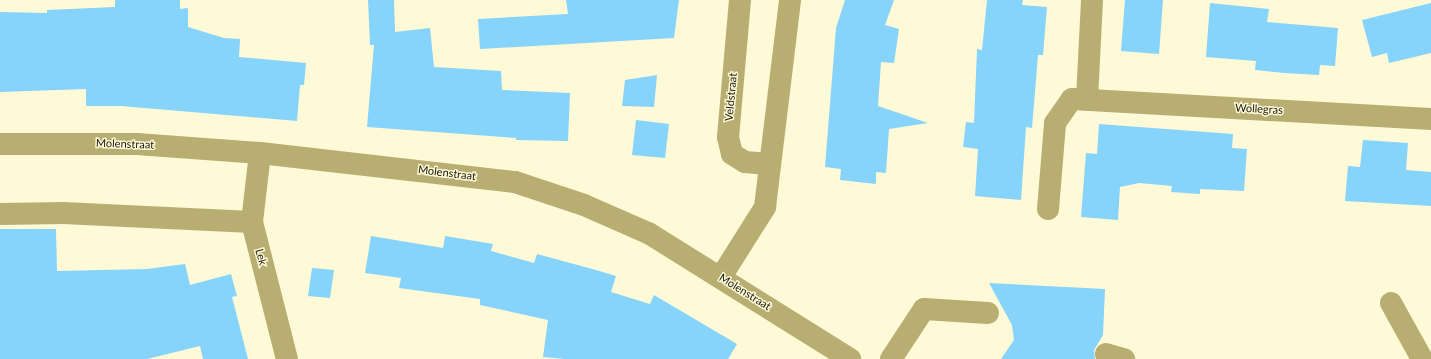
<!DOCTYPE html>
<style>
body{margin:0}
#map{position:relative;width:1431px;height:359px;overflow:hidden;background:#fef9d7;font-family:Lato,sans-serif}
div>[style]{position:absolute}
.building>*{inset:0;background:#86d3fb}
.minor>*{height:22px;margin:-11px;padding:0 11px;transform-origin:11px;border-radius:11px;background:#b8ae72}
span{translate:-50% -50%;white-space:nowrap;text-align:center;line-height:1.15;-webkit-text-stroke:3px #fef9d7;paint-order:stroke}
.street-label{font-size:11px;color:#19170b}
</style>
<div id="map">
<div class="building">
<i style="clip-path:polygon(115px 0,180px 0,180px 9px,188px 8px,188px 27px,224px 38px,240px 39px,239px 57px,306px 63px,304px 85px,300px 85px,297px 121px,121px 106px,86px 106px,86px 89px,0 92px,0 12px,47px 13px,47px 10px,115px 7px)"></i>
<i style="clip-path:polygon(368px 0,394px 0,395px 32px,430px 28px,434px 67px,501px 71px,502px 90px,570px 93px,568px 141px,516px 140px,516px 138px,367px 127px,374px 45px,370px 45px)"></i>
<i style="clip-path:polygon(566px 0,679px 0,674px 38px,480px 49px,478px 19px,568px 14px)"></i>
<i style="clip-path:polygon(845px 0,894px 0,885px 25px,899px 29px,894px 63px,881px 62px,878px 106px,928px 123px,889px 129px,886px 173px,876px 172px,876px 184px,840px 180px,841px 169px,825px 167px,836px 28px)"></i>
<i style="clip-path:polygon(987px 0,1023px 0,1022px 5px,1047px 7px,1043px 55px,1038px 55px,1032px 128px,1026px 127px,1021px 200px,975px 196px,978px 149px,963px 147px,966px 122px,974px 123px,977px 49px,982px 50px)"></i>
<i style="clip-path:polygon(1125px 0,1163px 0,1159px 54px,1121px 51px)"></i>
<i style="clip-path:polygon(1210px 3px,1269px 9px,1267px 22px,1338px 28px,1335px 66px,1320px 65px,1319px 75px,1284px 73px,1255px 70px,1256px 61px,1206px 57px)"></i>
<i style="clip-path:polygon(1431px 3px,1431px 53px,1389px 63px,1387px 53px,1372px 57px,1362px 20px)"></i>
<i style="clip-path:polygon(657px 75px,654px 107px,622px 106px,625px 80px)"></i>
<i style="clip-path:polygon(636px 120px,669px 124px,665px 158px,632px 155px)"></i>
<i style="clip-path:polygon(1099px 124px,1233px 134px,1232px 148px,1247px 149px,1244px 191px,1200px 189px,1200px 194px,1171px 192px,1172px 186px,1139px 183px,1120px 187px,1118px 220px,1081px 217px,1086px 153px,1097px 154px)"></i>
<i style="clip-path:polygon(1363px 140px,1408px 143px,1406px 170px,1431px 172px,1431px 206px,1345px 201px,1348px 166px,1360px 167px)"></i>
<i style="clip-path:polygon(0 229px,56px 229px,57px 271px,147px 269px,185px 264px,190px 285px,231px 274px,237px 296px,232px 297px,248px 359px,203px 359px,200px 346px,147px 359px,0 359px)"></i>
<i style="clip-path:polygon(371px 236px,443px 248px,445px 236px,493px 244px,491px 251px,534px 263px,537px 254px,596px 270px,616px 276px,611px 292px,650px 304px,654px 295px,737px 344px,728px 359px,565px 359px,543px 357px,548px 320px,480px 305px,480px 299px,399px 288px,401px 278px,365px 273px)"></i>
<i style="clip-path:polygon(312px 268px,334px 270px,330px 298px,308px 296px)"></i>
<i style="clip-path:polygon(989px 283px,1105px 289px,1103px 335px,1094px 350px,1095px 359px,1001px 359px,1014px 340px,1012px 325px)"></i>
</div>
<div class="minor">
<i style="left:740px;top:0;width:138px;rotate:95deg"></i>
<i style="left:728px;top:137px;width:17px;rotate:77deg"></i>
<i style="left:732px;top:154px;width:15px;rotate:32deg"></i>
<i style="left:745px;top:162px;width:25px;rotate:5deg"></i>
<i style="left:1087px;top:99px;width:99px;rotate:-87.1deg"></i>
<i style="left:0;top:144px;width:137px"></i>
<i style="left:137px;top:144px;width:123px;rotate:4.2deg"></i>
<i style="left:260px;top:153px;width:257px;rotate:6.5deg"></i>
<i style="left:515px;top:182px;width:73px;rotate:18.4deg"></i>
<i style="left:584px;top:205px;width:72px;rotate:23.7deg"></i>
<i style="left:650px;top:234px;width:236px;rotate:32deg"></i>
<i style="left:260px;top:153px;width:69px;rotate:96.6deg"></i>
<i style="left:252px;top:222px;width:141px;rotate:75.7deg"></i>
<i style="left:1048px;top:209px;width:86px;rotate:-85.3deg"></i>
<i style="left:1055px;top:123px;width:29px;rotate:-55deg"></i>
<i style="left:1072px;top:99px;width:360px;rotate:3.2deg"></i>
<i style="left:0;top:214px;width:63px;rotate:-0.9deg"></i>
<i style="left:63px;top:213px;width:189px;rotate:2.7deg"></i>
<i style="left:721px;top:277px;width:83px;rotate:-57.8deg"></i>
<i style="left:765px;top:207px;width:209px;rotate:-83.1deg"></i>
<i style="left:1391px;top:303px;width:64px;rotate:61deg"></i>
<i style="left:1106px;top:354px;width:19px;rotate:16deg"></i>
<i style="left:891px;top:359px;width:60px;rotate:-56.6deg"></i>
<i style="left:924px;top:309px;width:64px;rotate:3.6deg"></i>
</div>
<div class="street-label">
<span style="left:731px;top:97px;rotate:-85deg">Veldstraat</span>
<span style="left:1259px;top:109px;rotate:3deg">Wollegras</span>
<span style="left:125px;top:144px;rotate:2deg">Molenstraat</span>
<span style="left:447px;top:173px;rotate:7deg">Molenstraat</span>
<span style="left:261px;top:257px;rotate:75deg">Lek</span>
<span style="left:745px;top:292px;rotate:32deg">Molenstraat</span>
</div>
</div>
